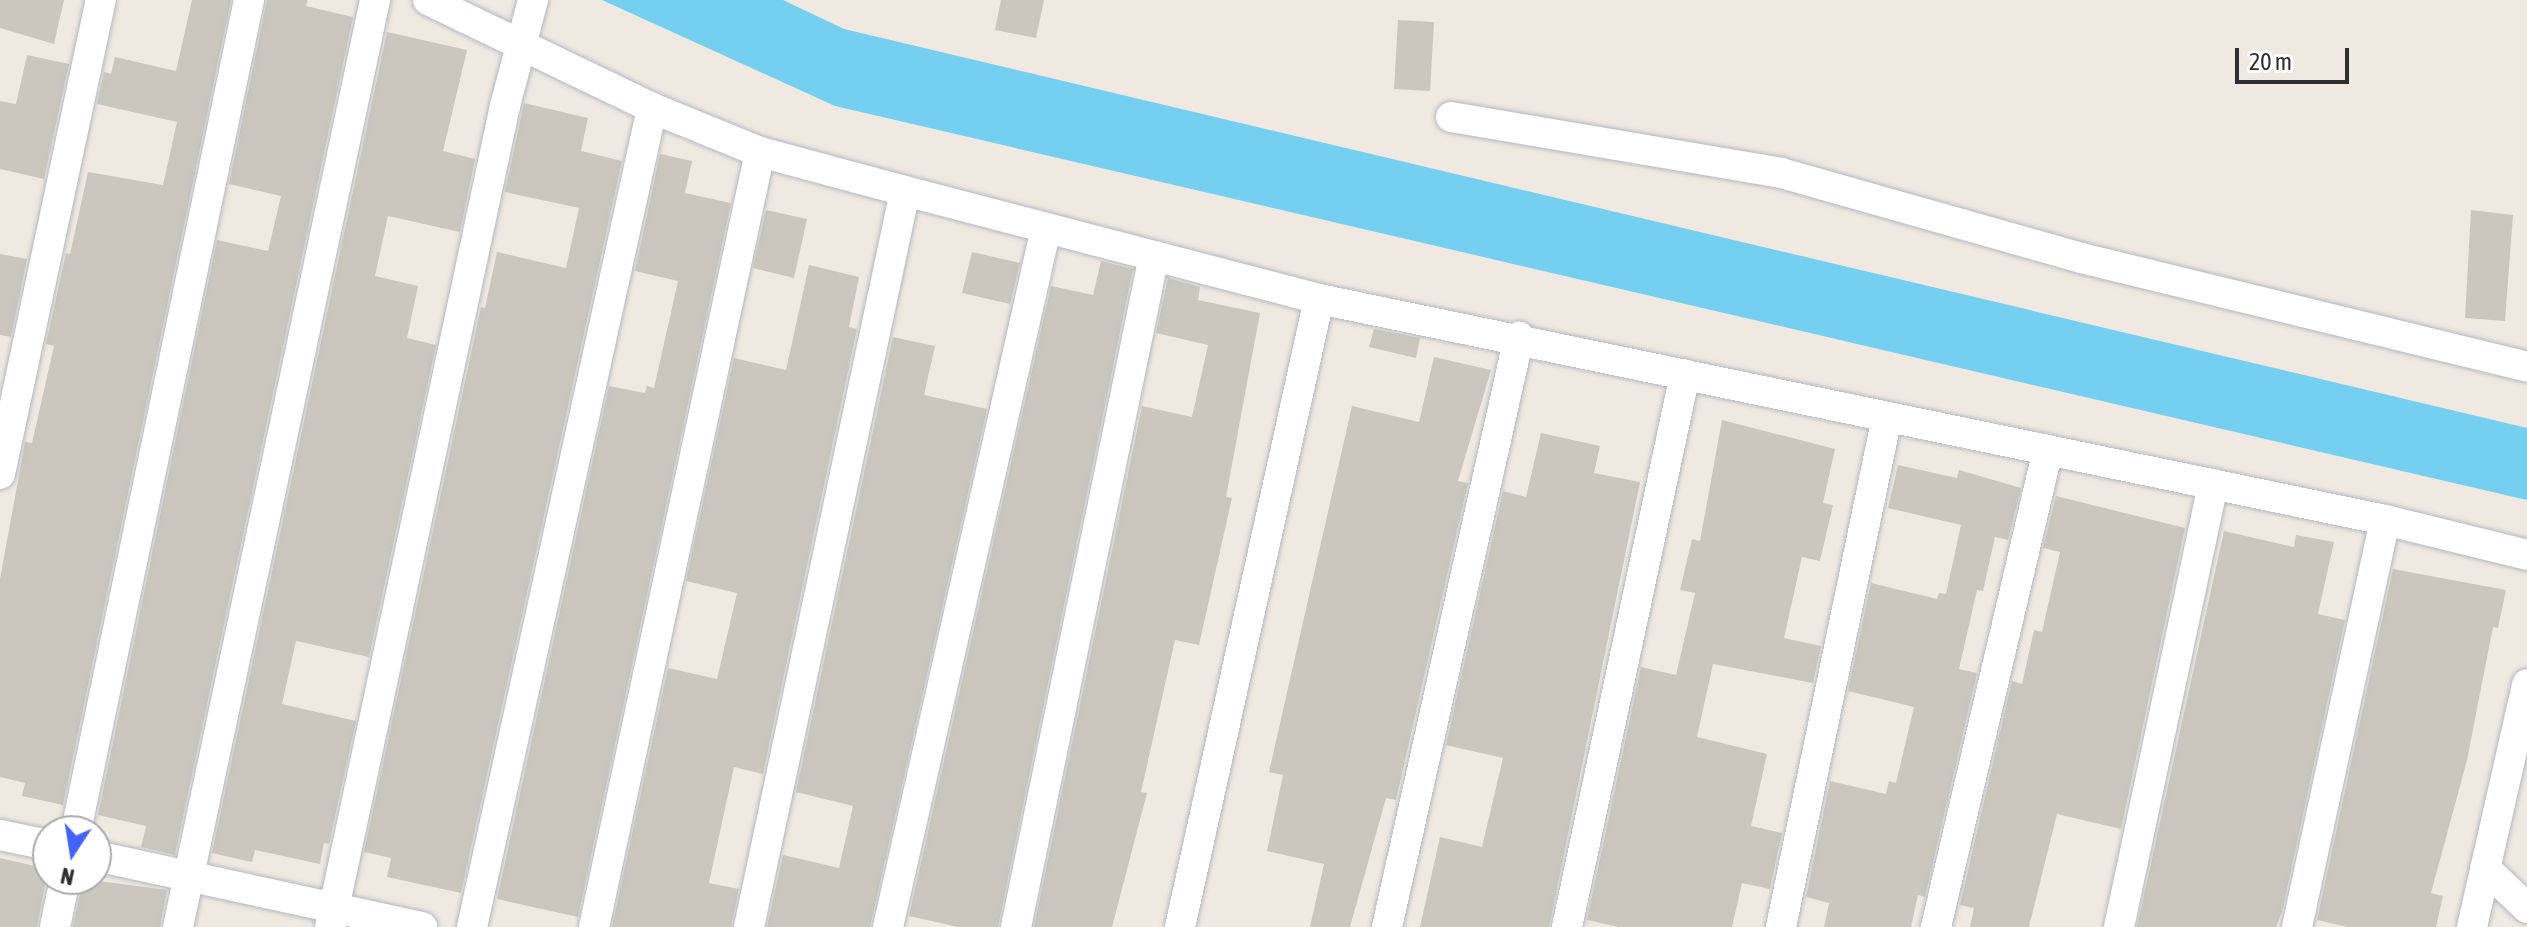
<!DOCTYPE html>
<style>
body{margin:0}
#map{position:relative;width:2527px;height:927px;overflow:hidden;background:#efe9e1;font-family:"Asap Condensed",sans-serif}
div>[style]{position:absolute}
.water>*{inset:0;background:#75cff0}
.building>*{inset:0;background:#cbc7bf}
.roads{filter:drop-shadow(0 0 2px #b4b7c1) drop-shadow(0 0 2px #b4b7c1)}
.street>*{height:30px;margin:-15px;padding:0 15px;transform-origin:15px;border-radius:15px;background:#fff}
span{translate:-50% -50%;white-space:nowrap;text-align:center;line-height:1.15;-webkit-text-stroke:6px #fff;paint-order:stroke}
.north{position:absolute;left:32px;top:815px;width:80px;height:80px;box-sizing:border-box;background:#fff;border:2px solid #ababab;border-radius:50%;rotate:192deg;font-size:22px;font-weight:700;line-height:32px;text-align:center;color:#2e2e2e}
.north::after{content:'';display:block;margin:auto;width:28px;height:36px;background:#4264fb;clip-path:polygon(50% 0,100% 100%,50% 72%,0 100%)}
.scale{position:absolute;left:2235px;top:48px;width:114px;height:36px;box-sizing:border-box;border:4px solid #2e2e2e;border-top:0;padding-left:10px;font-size:24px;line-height:28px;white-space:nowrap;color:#2e2e2e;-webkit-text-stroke:6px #fff;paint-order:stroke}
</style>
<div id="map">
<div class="water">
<i style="clip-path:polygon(602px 0,783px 0,844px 29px,2527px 428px,2527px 500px,835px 106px)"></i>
</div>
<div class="building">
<i style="clip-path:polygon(0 0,64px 0,54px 44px,0 28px)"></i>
<i style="clip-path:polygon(192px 0,231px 0,63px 805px,22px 796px,25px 783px,0 777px,0 579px,25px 442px,32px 443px,54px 346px,46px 344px,66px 253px,70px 254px,88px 172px,163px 185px,177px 122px,97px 104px,104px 72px,111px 74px,115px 57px,176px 71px)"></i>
<i style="clip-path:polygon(267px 0,308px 0,306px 6px,353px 17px,175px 855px,141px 847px,146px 826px,98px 815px,217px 240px,268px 251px,281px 196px,229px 184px)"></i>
<i style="clip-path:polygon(1001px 0,1044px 0,1036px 38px,995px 30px)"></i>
<i style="clip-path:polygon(1398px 20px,1434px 22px,1430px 91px,1394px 89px)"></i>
<i style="clip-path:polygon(387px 32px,467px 50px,443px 151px,475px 159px,460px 232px,388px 216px,375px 276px,418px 286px,407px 338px,436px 345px,369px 657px,296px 641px,282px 704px,356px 721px,329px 844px,324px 843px,320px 864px,255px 850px,252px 862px,212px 853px)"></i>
<i style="clip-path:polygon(27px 55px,69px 64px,44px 179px,0 169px,0 101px,16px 104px)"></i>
<i style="clip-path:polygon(524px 103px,588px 118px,581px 151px,622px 161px,461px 893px,387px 877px,391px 858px,364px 852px,481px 307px,485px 308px,497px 252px,566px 268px,579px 208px,505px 192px)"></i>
<i style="clip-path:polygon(660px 154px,692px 161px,685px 193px,731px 203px,578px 917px,497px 899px,609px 386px,645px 393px,647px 386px,654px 388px,678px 281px,635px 271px)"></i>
<i style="clip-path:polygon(766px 210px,807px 219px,794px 278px,753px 268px)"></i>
<i style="clip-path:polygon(2471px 210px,2513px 215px,2505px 321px,2465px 318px)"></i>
<i style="clip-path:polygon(972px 252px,1020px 263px,1010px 304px,962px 293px)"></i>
<i style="clip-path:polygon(0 254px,27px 259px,11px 337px,0 335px)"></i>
<i style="clip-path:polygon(1101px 261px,1133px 269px,998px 927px,958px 927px,909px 916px,1051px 286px,1093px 295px)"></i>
<i style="clip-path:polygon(809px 265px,859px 277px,849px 327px,857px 329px,763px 774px,734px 767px,709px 883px,739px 889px,731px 927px,612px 927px,668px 668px,717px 679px,737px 593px,686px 581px,734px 358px,786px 370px)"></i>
<i style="clip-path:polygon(1168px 278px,1200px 287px,1198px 300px,1260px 313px,1226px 497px,1232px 498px,1199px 645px,1175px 640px,1141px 792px,1147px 793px,1112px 927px,1034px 927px,1142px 406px,1192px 417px,1208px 345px,1156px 333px)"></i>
<i style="clip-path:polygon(1374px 329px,1420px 338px,1416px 358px,1369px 347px)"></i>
<i style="clip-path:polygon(893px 337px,935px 346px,924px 395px,987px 409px,870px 927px,767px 927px,783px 855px,839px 868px,853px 806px,796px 792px)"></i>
<i style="clip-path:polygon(1434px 357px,1491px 370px,1458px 481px,1468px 483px,1396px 800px,1386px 798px,1350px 927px,1310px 927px,1324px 864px,1267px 851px,1283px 775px,1269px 772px,1352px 406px,1419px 422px)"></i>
<i style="clip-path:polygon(1722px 420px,1835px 449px,1823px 503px,1833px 505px,1820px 561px,1802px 557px,1784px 638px,1821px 646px,1813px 683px,1713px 664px,1697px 737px,1767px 754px,1751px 826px,1782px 833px,1770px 889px,1742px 883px,1732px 927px,1618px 927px,1587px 920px,1641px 667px,1676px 675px,1695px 593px,1680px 590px,1692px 539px,1700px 541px)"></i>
<i style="clip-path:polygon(1541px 433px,1600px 446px,1594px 473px,1640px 482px,1549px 927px,1420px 927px,1440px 837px,1482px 847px,1503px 758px,1446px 745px,1503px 491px,1526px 497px)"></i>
<i style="clip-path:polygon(1898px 465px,1957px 478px,1959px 470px,2021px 488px,2008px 540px,1995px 537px,1983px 591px,1977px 590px,1959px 669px,1977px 673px,1925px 897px,1918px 895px,1911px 927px,1824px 927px,1829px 903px,1806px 897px,1830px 781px,1886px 794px,1889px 781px,1896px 783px,1914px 707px,1848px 691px,1871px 583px,1937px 599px,1939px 593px,1946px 594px,1961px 525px,1888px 508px)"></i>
<i style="clip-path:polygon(2056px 496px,2185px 528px,2121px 829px,2057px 814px,2029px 927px,1970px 927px,1974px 908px,1960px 905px,2012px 681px,2022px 684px,2034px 630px,2042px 632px,2060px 552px,2043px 548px)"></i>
<i style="clip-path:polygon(2224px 531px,2294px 547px,2296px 535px,2334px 542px,2318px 614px,2345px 620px,2282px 912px,2276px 927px,2137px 927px)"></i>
<i style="clip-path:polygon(2393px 569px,2506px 590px,2498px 628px,2493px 627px,2467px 760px,2431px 893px,2443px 896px,2436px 927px,2348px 927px,2317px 920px)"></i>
<i style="clip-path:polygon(0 858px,48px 869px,37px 927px,0 927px)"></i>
<i style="clip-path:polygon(83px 879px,167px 890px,160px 927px,73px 927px)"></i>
</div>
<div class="roads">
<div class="street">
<i style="left:428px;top:0;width:249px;rotate:25.7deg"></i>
<i style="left:652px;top:108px;width:117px;rotate:22.2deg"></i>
<i style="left:760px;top:152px;width:150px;rotate:15.1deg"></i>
<i style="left:905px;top:191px;width:428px;rotate:14.6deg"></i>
<i style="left:1319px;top:299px;width:1089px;rotate:11.71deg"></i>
<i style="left:2385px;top:520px;width:146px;rotate:13.8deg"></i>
<i style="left:1451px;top:117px;width:335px;rotate:9.6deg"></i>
<i style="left:1781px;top:173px;width:312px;rotate:15.8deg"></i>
<i style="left:2081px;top:258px;width:459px;rotate:13.7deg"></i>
<i style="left:0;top:474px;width:485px;rotate:-78deg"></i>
<i style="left:76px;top:831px;width:849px;rotate:-78.24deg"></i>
<i style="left:0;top:835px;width:49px;rotate:11.8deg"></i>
<i style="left:96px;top:856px;width:334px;rotate:12.3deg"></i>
<i style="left:2485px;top:868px;width:58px;rotate:43.6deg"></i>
<i style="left:55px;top:927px;width:49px;rotate:-78.2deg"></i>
<i style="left:178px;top:927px;width:948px;rotate:-78deg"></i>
<i style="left:330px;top:927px;width:839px;rotate:-77.97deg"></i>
<i style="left:505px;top:106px;width:110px;rotate:-75.2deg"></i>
<i style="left:472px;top:927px;width:839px;rotate:-77.6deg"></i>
<i style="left:594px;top:927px;width:793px;rotate:-77.91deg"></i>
<i style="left:749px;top:927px;width:752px;rotate:-78.03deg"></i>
<i style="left:888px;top:927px;width:717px;rotate:-77.26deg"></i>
<i style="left:1016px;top:927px;width:685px;rotate:-78.38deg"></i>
<i style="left:1180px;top:927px;width:643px;rotate:-77.52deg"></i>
<i style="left:1387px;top:927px;width:605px;rotate:-77.39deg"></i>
<i style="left:1567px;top:927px;width:565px;rotate:-77.95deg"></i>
<i style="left:1781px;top:927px;width:521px;rotate:-78.26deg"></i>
<i style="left:1936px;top:927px;width:490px;rotate:-76.8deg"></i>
<i style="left:2119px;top:927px;width:453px;rotate:-78deg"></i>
<i style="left:2297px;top:927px;width:416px;rotate:-77.8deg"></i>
<i style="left:2472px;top:927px;width:249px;rotate:-77.2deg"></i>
</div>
</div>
<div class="north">N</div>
<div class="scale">20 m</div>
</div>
